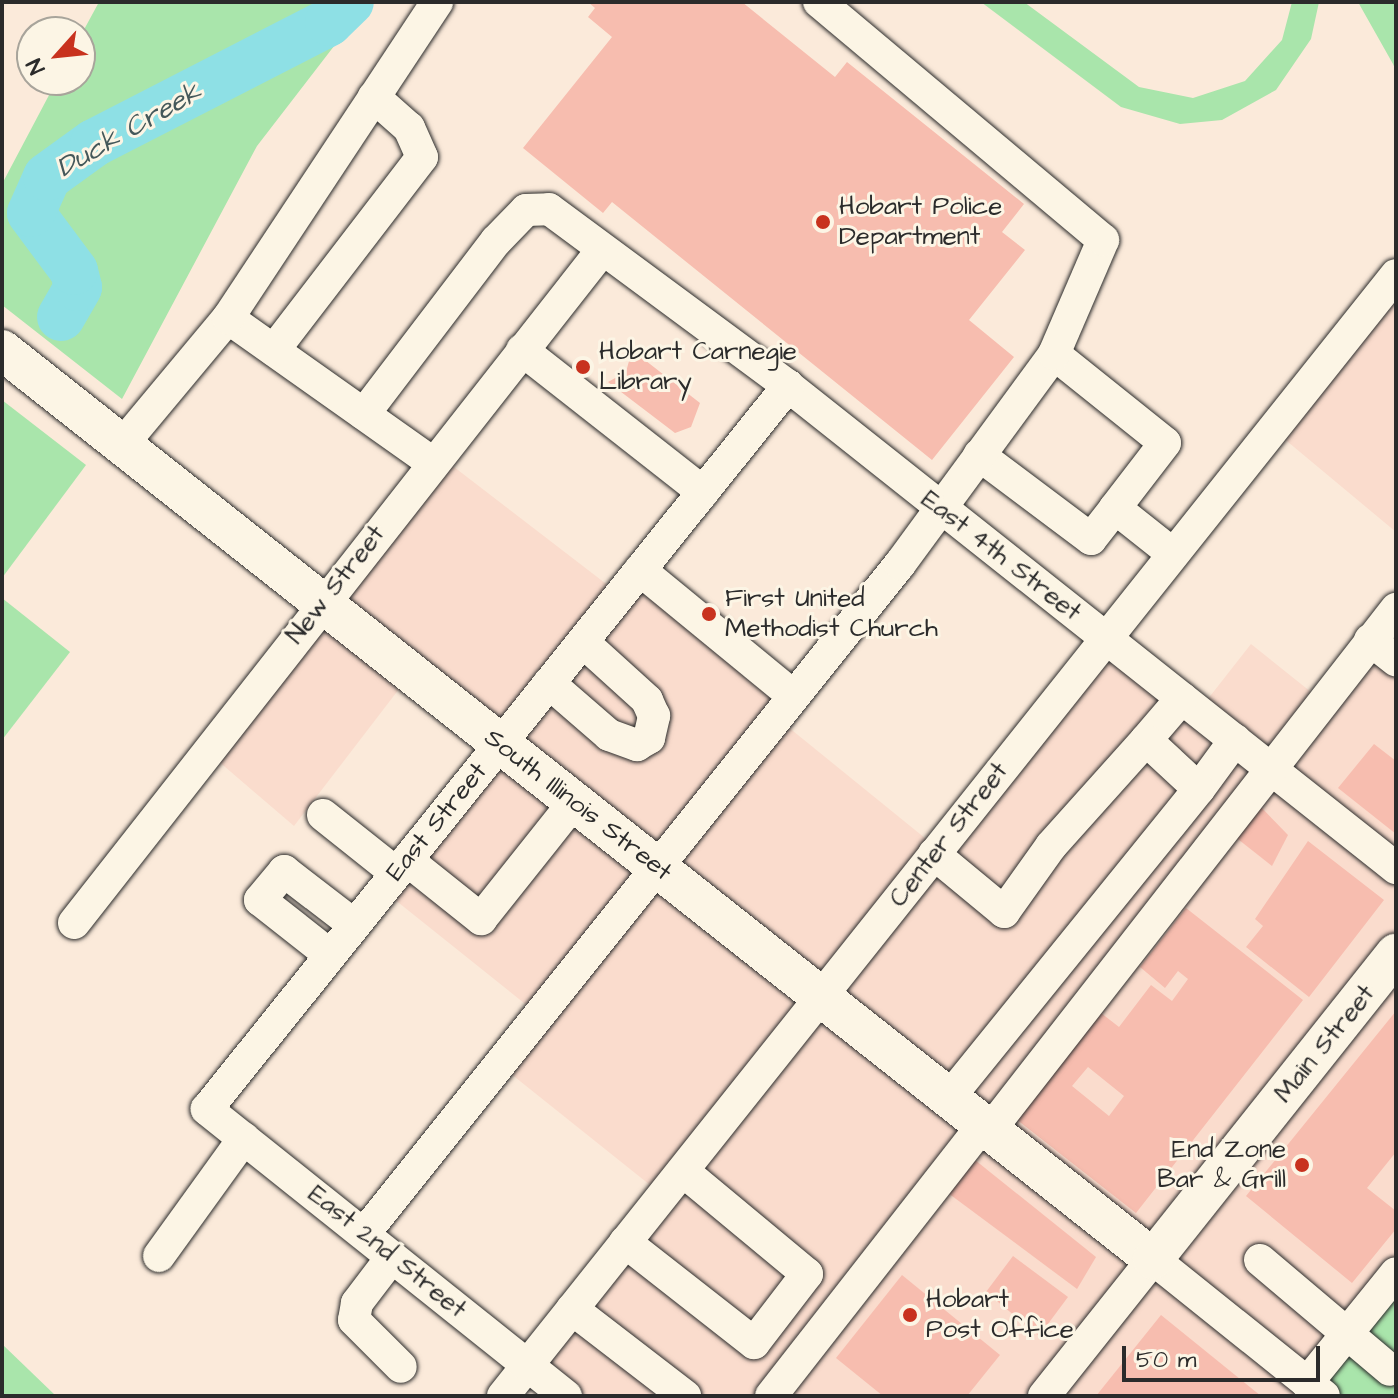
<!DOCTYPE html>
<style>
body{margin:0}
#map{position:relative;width:1398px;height:1398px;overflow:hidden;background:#fbeada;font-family:"Architects Daughter",sans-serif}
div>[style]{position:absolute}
.built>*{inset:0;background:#fadccd}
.green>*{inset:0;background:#a9e5ab}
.river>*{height:48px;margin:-24px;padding:0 24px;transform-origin:24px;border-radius:24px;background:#8ee0e5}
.building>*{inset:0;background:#f7bdaf}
.roads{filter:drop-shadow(0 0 2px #2b2b2b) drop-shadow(0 0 2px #2b2b2b)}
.minor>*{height:32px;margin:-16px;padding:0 16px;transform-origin:16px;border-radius:16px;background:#fcf5e5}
.major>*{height:40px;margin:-20px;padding:0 20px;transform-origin:20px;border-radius:20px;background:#fcf5e5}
.dots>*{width:22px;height:22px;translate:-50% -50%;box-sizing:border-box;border:4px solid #fcf5e5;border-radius:50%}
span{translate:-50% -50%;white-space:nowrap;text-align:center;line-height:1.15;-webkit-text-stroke:6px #fcf5e5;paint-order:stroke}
.poi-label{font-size:26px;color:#2b2b2b}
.left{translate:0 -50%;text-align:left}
.right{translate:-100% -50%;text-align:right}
.street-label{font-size:26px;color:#2b2b2b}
.water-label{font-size:28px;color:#44585a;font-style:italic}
.frame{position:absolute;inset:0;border:4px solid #2b2b2b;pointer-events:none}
.north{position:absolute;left:16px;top:16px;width:80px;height:80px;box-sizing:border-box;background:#fcf5e5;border:2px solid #a8a49b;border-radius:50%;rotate:243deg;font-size:22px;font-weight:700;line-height:32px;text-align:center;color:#2b2b2b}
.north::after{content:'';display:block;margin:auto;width:28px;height:36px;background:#c8321e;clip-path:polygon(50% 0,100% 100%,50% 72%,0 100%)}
.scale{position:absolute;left:1122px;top:1346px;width:198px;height:36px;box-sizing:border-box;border:4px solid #2b2b2b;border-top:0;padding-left:10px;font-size:24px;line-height:28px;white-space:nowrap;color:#2b2b2b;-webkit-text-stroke:6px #fcf5e5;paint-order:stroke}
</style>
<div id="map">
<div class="built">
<i style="clip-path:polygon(1396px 282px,1396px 532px,1276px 432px)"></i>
<i style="clip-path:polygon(441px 457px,618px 593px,500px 740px,326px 602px)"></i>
<i style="clip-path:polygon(641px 574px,788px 696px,653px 861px,506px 742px)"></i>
<i style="clip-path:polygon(322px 607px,409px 676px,294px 826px,210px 754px)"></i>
<i style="clip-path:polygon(1396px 619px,1396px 949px,1040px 1396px,571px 1396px,531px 1364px,1106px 642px,1200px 709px,1251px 644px,1326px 704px)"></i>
<i style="clip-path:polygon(777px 718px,936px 847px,821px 992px,657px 864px)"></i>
<i style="clip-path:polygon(501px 746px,816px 999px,660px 1193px,500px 1065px,539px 1015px,384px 891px)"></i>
<i style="clip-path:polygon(1396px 962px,1396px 1279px,1314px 1381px,1160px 1257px)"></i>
<i style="clip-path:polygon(1154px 1264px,1303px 1396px,1048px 1396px)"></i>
</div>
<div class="green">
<i style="clip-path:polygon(99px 2px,368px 2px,257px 146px,122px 399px,2px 305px,2px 184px,57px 80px,80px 80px,80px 37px)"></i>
<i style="clip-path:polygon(981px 2px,1024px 2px,1139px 87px,1193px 98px,1245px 81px,1282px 40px,1292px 2px,1319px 2px,1311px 39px,1276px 90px,1222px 120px,1180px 124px,1121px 107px)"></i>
<i style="clip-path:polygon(1358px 2px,1396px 2px,1396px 71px,1393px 64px)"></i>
<i style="clip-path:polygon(2px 400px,86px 465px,2px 578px)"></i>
<i style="clip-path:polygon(2px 598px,70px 652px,2px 740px)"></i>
<i style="clip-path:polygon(1396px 1279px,1396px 1396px,1303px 1396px)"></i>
<i style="clip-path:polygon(2px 1344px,56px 1396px,2px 1396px)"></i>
</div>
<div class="river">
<i style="left:61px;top:317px;width:34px;rotate:-60deg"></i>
<i style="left:78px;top:287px;width:16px;rotate:-104deg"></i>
<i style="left:74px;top:271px;width:72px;rotate:-126.6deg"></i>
<i style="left:31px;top:213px;width:39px;rotate:-66deg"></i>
<i style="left:47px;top:177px;width:58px;rotate:-35.9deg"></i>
<i style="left:94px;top:143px;width:264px;rotate:-27.2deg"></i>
<i style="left:329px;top:22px;width:29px;rotate:-44deg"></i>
</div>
<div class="building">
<i style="clip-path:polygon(588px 2px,742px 2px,835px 77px,847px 62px,1024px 204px,1002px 232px,1025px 250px,969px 320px,1014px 357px,932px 460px,612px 202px,603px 213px,523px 148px,612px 37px,588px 17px,595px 8px)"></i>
<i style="clip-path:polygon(632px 350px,700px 403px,691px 427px,675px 433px,608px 382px,626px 372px)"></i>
<i style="clip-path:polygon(1374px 744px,1396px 761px,1396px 834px,1338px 788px)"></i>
<i style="clip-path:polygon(1259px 805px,1288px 835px,1272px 866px,1234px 836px)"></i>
<i style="clip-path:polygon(1308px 841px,1384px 900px,1309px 997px,1246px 947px,1263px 926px,1255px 919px)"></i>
<i style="clip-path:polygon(evenodd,1186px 908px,1303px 1000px,1136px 1213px,1011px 1115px,1101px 1013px,1119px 1027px,1151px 985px,1172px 1001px,1188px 979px,1178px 971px,1165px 988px,1140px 967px,1186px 908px,1088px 1067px,1124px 1096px,1109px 1116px,1072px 1086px,1088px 1067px)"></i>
<i style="clip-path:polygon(1396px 1011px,1396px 1152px,1367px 1188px,1396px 1211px,1396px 1229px,1352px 1283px,1246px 1196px)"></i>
<i style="clip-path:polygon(975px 1160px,1096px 1257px,1077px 1289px,948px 1193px)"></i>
<i style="clip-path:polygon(1013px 1256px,1068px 1297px,1039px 1336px,986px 1292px)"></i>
<i style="clip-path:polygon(902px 1275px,1000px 1355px,967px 1396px,883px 1396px,836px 1358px)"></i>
<i style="clip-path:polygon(1161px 1315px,1261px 1396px,1096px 1396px)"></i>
</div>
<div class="roads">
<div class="minor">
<i style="left:228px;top:318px;width:251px;rotate:35.3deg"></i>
<i style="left:274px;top:350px;width:243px;rotate:-52.5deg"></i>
<i style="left:422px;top:157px;width:32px;rotate:-114deg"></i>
<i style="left:409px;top:128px;width:47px;rotate:-138.5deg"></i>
<i style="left:522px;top:350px;width:230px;rotate:38.1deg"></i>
<i style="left:1054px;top:354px;width:142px;rotate:38.7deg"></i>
<i style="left:1165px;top:443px;width:82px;rotate:127.6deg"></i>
<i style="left:1115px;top:508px;width:74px;rotate:38.4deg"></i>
<i style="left:364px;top:414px;width:218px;rotate:-52.7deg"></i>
<i style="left:496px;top:241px;width:43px;rotate:-45.9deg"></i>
<i style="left:526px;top:210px;width:23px;rotate:-2deg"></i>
<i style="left:549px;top:209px;width:297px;rotate:36.5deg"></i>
<i style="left:788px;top:386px;width:776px;rotate:38.41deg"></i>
<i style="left:122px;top:445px;width:165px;rotate:-50.2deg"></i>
<i style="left:228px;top:318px;width:379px;rotate:-56.5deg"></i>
<i style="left:979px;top:455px;width:140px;rotate:36.9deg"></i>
<i style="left:1091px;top:539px;width:39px;rotate:-52deg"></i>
<i style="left:640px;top:570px;width:197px;rotate:39.4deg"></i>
<i style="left:1370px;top:640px;width:33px;rotate:38deg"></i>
<i style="left:549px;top:683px;width:79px;rotate:40.9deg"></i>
<i style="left:609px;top:735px;width:30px;rotate:20deg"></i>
<i style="left:637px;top:745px;width:14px;rotate:-30deg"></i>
<i style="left:649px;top:738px;width:23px;rotate:-77deg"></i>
<i style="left:654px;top:716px;width:17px;rotate:-114deg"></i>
<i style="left:647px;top:700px;width:86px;rotate:-137.8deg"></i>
<i style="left:1146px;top:740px;width:55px;rotate:-49.4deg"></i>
<i style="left:1199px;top:789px;width:61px;rotate:-53.7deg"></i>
<i style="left:323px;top:815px;width:93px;rotate:38.5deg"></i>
<i style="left:934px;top:854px;width:91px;rotate:39.6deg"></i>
<i style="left:1004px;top:912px;width:81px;rotate:-54.5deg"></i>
<i style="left:1051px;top:846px;width:142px;rotate:-48.1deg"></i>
<i style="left:1146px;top:740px;width:72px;rotate:42.8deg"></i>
<i style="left:1199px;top:789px;width:397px;rotate:129deg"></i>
<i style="left:407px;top:860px;width:95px;rotate:38.6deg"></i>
<i style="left:481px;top:919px;width:149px;rotate:-51.5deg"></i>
<i style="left:74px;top:923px;width:855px;rotate:-51.88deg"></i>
<i style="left:330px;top:955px;width:89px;rotate:-141.8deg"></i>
<i style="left:260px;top:900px;width:38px;rotate:-50deg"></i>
<i style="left:284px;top:871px;width:88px;rotate:37.6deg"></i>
<i style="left:990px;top:1130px;width:661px;rotate:-52.07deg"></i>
<i style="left:364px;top:1234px;width:858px;rotate:-51.34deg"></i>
<i style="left:900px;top:564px;width:260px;rotate:-53.7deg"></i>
<i style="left:1054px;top:354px;width:124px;rotate:-66.7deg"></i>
<i style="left:1103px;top:240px;width:371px;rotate:-140deg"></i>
<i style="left:625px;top:1242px;width:164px;rotate:38.1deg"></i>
<i style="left:754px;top:1343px;width:87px;rotate:-52.5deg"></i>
<i style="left:807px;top:1274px;width:161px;rotate:-140.3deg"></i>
<i style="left:159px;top:1256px;width:145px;rotate:-54.2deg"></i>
<i style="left:392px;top:1257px;width:58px;rotate:127.3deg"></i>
<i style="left:357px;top:1303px;width:17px;rotate:100deg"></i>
<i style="left:354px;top:1320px;width:66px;rotate:45deg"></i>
<i style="left:1260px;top:1260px;width:170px;rotate:40.2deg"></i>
<i style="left:572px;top:1309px;width:143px;rotate:37.6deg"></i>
<i style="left:1307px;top:1383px;width:141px;rotate:-51deg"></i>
<i style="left:503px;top:1396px;width:1433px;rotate:-51.46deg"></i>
<i style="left:566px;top:1396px;width:460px;rotate:-141.4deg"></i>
<i style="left:207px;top:1109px;width:928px;rotate:-51.21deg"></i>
<i style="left:771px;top:1396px;width:344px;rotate:-52deg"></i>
<i style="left:1044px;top:1396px;width:175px;rotate:-51.5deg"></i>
<i style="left:1153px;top:1259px;width:219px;rotate:38.7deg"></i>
</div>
<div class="major">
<i style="left:2px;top:350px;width:1467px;rotate:38.3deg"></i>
<i style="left:1153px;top:1259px;width:390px;rotate:-51.5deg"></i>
</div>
</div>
<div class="dots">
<i style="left:823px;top:222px;background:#c8321e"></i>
<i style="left:583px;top:367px;background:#c8321e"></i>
<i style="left:709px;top:614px;background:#c8321e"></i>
<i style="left:1302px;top:1165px;background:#c8321e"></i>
<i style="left:910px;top:1315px;background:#c8321e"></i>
</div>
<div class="poi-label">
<span class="left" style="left:839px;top:222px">Hobart Police<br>Department</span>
<span class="left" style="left:599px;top:367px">Hobart Carnegie<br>Library</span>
<span class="left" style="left:725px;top:614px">First United<br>Methodist Church</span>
<span class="right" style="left:1286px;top:1165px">End Zone<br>Bar &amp; Grill</span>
<span class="left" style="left:926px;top:1315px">Hobart<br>Post Office</span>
</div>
<div class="street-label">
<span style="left:1001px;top:556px;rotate:38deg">East 4th Street</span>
<span style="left:336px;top:585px;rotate:-52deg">New Street</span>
<span style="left:578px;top:805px;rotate:38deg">South Illinois Street</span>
<span style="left:437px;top:822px;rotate:-51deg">East Street</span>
<span style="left:949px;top:835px;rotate:-52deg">Center Street</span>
<span style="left:1325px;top:1044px;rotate:-51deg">Main Street</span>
<span style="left:387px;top:1252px;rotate:39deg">East 2nd Street</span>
</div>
<div class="water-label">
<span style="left:129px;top:130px;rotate:-30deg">Duck Creek</span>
</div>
<div class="frame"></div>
<div class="north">N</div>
<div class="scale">50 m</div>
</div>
